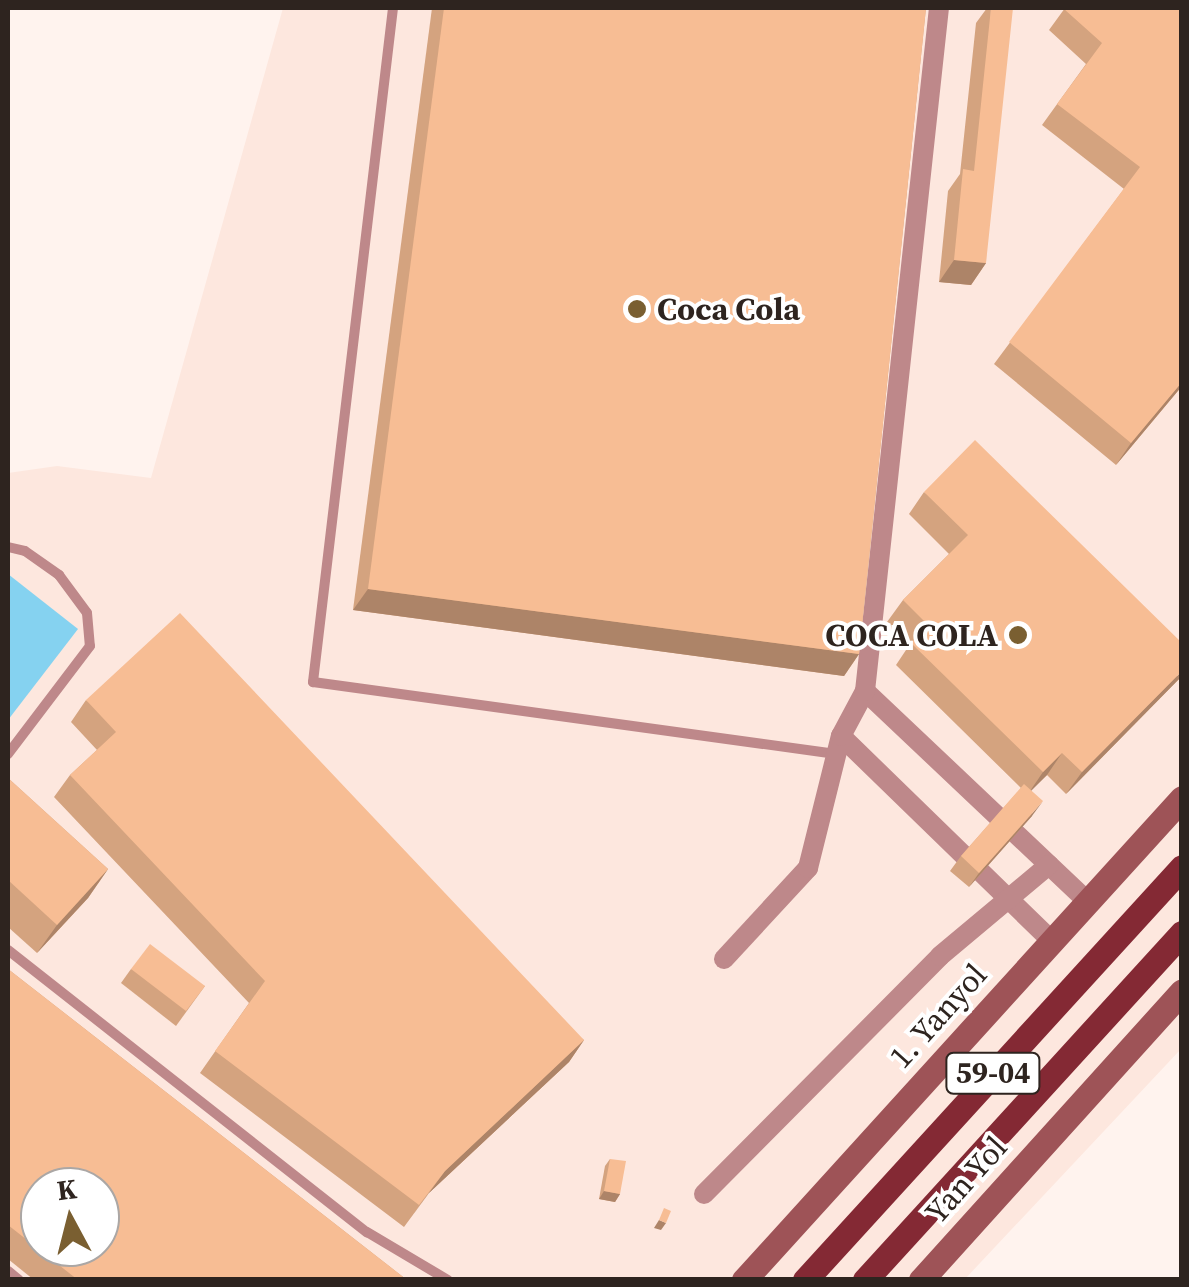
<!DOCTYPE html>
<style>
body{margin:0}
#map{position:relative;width:1189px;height:1287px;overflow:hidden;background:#fff3ee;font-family:"Source Serif 4",serif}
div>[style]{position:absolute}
.built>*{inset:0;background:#fde7de}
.water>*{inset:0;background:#85d2f0}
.service>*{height:10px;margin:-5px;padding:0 5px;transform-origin:5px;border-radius:5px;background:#be888a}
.minor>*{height:20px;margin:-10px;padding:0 10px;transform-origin:10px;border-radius:10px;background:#be888a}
.secondary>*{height:25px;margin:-12.5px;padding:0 12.5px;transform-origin:12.5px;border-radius:12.5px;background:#9e5357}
.primary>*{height:25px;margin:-12.5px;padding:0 12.5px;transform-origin:12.5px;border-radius:12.5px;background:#842934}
.wall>*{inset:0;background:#d4a37f}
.shaded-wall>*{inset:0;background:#ad8468}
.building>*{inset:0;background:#f7bd94}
.dots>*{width:28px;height:28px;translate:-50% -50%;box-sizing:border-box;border:5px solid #fff;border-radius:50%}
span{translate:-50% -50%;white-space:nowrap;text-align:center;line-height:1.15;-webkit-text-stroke:8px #fff;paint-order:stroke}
.shield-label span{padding:2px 8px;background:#fff;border:2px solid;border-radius:8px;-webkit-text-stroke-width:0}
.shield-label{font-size:30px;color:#2e241f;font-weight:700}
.poi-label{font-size:32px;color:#2e241f;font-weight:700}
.left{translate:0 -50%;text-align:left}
.right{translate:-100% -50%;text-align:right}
.street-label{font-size:32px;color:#2e241f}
.frame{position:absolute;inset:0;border:10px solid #2e241f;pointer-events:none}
.north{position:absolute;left:20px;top:1167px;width:100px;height:100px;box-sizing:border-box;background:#fff;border:2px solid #aba7a5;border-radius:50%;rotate:353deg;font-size:28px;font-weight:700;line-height:40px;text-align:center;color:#2e241f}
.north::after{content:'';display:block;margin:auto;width:35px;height:45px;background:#7a5f31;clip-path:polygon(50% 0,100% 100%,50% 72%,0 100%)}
</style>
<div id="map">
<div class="built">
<i style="clip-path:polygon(evenodd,283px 8px,1181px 8px,1181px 1049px,965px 1279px,8px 1279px,8px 473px,57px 466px,151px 478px,283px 8px,40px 1187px,100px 1187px,100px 1247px,40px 1247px,40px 1187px)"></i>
</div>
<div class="water">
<i style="clip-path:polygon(8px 574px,78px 629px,8px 720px)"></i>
</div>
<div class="service">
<i style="left:393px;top:8px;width:679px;rotate:96.77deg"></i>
<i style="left:313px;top:682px;width:528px;rotate:7.84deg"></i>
<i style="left:8px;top:547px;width:17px;rotate:13deg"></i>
<i style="left:25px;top:551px;width:42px;rotate:35.2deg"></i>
<i style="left:59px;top:575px;width:47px;rotate:53.6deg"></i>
<i style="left:87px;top:613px;width:33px;rotate:85deg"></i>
<i style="left:90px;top:646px;width:136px;rotate:127.2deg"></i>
<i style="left:8px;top:950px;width:457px;rotate:38.2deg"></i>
<i style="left:367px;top:1232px;width:94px;rotate:30.7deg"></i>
<i style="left:8px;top:1271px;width:14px;rotate:39deg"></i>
</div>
<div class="minor">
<i style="left:865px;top:691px;width:306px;rotate:43.4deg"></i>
<i style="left:841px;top:736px;width:293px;rotate:44.2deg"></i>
<i style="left:724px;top:959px;width:124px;rotate:-47.3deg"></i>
<i style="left:808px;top:868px;width:136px;rotate:-76deg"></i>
<i style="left:841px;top:736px;width:51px;rotate:-61.9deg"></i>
<i style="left:865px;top:691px;width:687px;rotate:-83.82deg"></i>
<i style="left:704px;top:1194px;width:335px;rotate:-45.2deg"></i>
<i style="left:940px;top:956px;width:142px;rotate:-39.9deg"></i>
</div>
<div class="secondary">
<i style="left:744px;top:1280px;width:651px;rotate:-47.74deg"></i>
<i style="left:921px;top:1280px;width:389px;rotate:-47.9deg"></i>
</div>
<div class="primary">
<i style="left:805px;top:1280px;width:559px;rotate:-47.61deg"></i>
<i style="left:865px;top:1280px;width:470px;rotate:-47.6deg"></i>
</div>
<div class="wall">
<i style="clip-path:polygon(432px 8px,926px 8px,859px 654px,844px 676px,353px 610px)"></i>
<i style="clip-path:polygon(987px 8px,991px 8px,986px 263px,971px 285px,939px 282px,948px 191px,960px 174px,976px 23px)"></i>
<i style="clip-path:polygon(1065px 8px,1182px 8px,1182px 386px,1116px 465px,994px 364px,1124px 189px,1042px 125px,1086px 64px,1049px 30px)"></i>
<i style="clip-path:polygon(924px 492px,1180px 678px,1066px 794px,1047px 775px,1031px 790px,1032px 816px,969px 887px,950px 871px,961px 856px,1021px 788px,896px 665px,910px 644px,887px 622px,903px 600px,949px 554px,909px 514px)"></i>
<i style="clip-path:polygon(86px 700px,584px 1040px,569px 1062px,429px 1193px,404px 1227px,200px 1073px,249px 1003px,54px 797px,70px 775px,97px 750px,71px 722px)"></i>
<i style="clip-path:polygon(8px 778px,108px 869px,88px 898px,37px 953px,8px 927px)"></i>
<i style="clip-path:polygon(8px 969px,407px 1280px,34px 1280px,8px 1259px)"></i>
<i style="clip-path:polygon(131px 969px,205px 986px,176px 1026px,121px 983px)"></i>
<i style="clip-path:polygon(610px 1159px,620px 1194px,615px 1202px,599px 1199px,605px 1166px)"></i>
</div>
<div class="shaded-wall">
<i style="clip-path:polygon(954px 260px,986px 263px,971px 285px,939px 282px)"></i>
<i style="clip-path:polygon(1182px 382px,1182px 386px,1116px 465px,1131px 443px)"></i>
<i style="clip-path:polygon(368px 589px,859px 654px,844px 676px,353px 610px)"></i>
<i style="clip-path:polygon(1182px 671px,1180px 678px,1066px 794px,1082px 772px)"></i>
<i style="clip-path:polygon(1062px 753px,1047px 775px,1028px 794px,1043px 772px)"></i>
<i style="clip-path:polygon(1043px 801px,1032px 816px,969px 887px,979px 873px)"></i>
<i style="clip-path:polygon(108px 869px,88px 898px,37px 953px,57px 925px)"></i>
<i style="clip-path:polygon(584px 1040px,569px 1062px,429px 1193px,404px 1227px,445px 1171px)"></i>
<i style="clip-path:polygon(604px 1191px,620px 1194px,615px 1202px,599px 1199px)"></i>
<i style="clip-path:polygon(659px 1220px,666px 1223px,661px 1230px,654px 1228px)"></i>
</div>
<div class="building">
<i style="clip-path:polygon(444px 8px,926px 8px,859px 654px,368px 589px)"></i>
<i style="clip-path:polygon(991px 8px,1013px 8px,986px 263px,954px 260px,963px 169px,974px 171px)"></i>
<i style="clip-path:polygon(1065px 8px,1182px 8px,1182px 382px,1131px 443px,1009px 342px,1140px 167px,1057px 104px,1102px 43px,1064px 9px)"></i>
<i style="clip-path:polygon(975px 440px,1182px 643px,1182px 671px,1082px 772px,1062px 753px,1043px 772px,911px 643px,928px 625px,903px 600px,968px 535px,924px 492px)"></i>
<i style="clip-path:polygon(180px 613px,584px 1040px,445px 1171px,419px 1205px,215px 1051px,265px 981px,70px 775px,116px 732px,86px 700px)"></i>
<i style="clip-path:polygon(8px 778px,108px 869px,57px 925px,8px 880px)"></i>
<i style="clip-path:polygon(1024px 784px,1043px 801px,979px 873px,961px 856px)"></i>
<i style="clip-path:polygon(150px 944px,205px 986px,186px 1011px,131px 969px)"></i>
<i style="clip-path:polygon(evenodd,8px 969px,407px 1280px,78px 1280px,8px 1225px,8px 969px,40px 1187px,100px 1187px,100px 1247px,40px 1247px,40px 1187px)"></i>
<i style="clip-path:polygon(610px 1159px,626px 1161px,620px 1194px,604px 1191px)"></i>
<i style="clip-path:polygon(664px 1208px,671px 1211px,666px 1223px,659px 1220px)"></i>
</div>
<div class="dots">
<i style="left:637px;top:309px;background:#7a5f31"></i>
<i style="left:1018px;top:635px;background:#7a5f31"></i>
</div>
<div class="shield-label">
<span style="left:993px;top:1073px">59-04</span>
</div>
<div class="poi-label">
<span class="left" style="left:657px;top:309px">Coca Cola</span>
<span class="right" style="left:998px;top:635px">COCA COLA</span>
</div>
<div class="street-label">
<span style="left:938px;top:1016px;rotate:-48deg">1. Yanyol</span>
<span style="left:966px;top:1180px;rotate:-48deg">Yan Yol</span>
</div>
<div class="frame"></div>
<div class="north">K</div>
</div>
